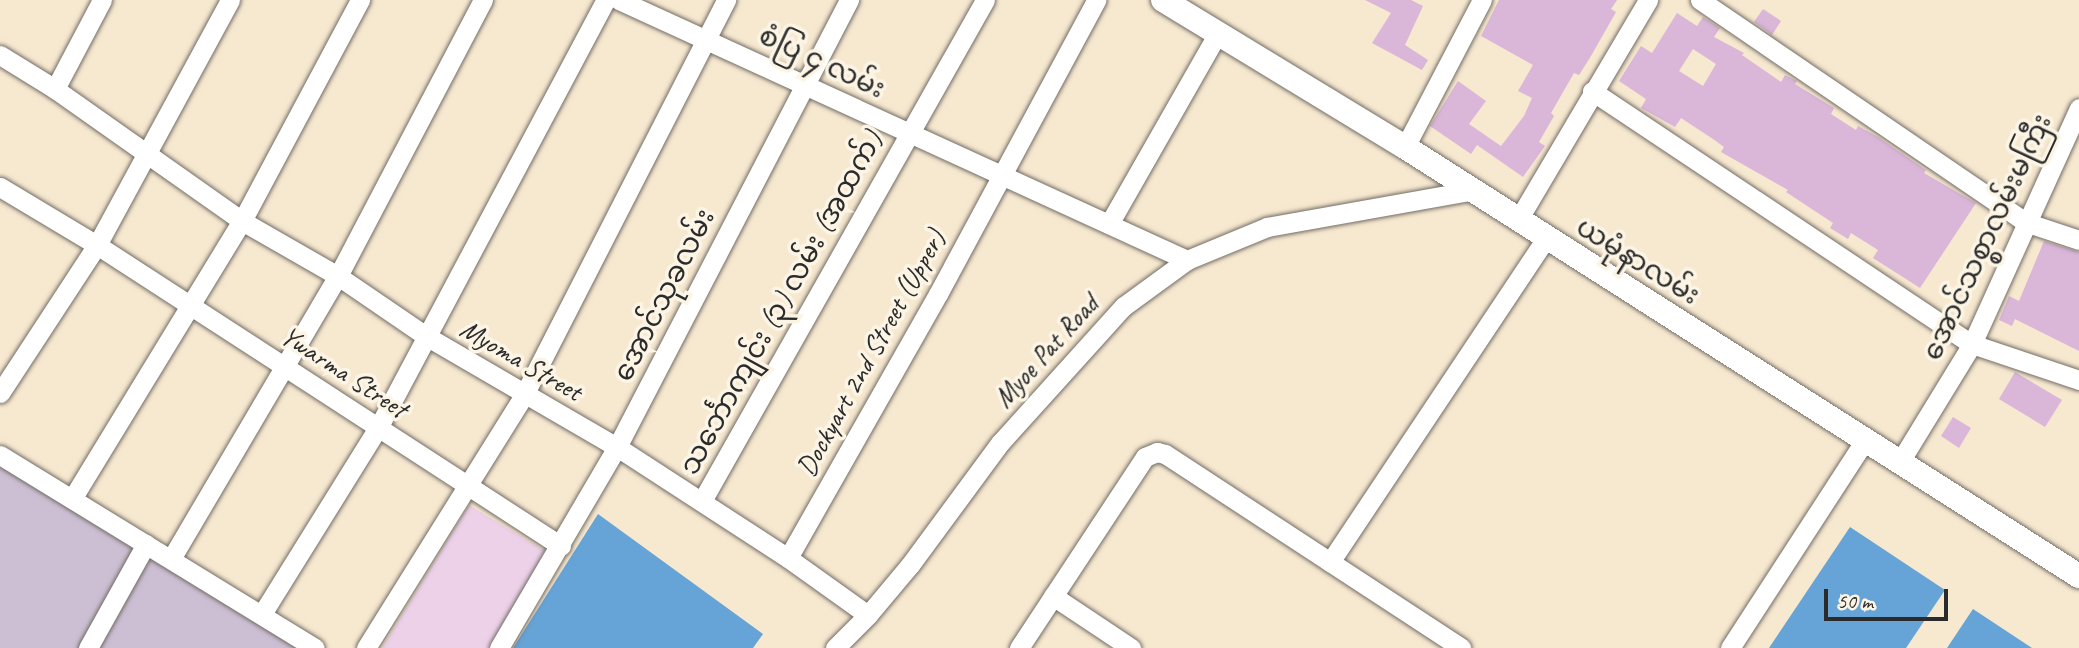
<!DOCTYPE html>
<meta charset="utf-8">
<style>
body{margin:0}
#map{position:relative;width:2079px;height:648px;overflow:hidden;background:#f7e8d0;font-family:Caveat,"Noto Sans Myanmar",sans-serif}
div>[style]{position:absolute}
.built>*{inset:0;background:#edd1e9}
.industrial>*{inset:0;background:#ccbfd4}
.water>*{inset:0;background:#66a3d7}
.building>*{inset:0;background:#dab6d8}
.roads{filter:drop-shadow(0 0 2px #726d65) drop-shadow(0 0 2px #726d65)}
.minor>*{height:19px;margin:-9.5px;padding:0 9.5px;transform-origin:9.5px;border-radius:9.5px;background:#fff}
.major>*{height:24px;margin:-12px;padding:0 12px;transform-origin:12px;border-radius:12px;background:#fff}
span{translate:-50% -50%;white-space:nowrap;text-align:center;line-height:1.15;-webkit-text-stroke:7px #fcf5e5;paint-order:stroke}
.street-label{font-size:28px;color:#2b2b2b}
.scale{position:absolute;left:1824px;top:589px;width:124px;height:32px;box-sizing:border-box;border:4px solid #2b2b2b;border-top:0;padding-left:9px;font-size:21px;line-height:24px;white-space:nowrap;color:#2b2b2b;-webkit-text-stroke:5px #fcf5e5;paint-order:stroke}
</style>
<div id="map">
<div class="built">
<i style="clip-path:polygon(469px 505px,547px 552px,489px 648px,382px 648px)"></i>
</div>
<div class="industrial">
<i style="clip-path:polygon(0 464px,296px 648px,0 648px)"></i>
</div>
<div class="water">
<i style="clip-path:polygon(598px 514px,763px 634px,753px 648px,513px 648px)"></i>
<i style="clip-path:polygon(1850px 527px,1945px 590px,1906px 648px,1769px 648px)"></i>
<i style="clip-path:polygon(1973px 609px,2032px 648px,1947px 648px)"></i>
</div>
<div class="building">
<i style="clip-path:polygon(1365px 0,1411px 0,1423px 6px,1405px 45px,1428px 60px,1422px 70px,1372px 43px,1391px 13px)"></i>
<i style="clip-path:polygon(1499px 0,1617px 0,1611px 9px,1616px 12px,1591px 56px,1579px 75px,1574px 73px,1551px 113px,1554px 116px,1539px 142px,1545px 146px,1523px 177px,1477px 145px,1471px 154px,1430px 126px,1458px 81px,1486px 101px,1469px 124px,1501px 146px,1524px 116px,1532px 98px,1518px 91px,1533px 65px,1481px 36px)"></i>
<i style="clip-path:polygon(1763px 9px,1781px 21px,1772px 35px,1754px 22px)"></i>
<i style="clip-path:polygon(evenodd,1677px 13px,1697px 26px,1703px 17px,1720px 28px,1714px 37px,1744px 53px,1742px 55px,1781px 82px,1785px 75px,1797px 81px,1795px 84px,1834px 108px,1831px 114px,1856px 130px,1858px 126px,1878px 137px,1926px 170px,1924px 173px,1976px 203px,1920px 288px,1873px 258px,1878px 250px,1851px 233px,1848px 239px,1830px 228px,1833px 223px,1786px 192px,1788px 190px,1721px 152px,1724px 147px,1713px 139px,1681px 118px,1675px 127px,1641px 108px,1646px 99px,1619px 81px,1641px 46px,1652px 53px,1677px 13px,1693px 49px,1716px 64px,1703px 86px,1679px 71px,1693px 49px)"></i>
<i style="clip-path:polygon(2044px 241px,2079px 252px,2079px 351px,2015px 319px,2012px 326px,1999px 320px,2009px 296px,2019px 301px)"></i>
<i style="clip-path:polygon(2015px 372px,2062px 400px,2045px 427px,1999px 399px)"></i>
<i style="clip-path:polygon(1953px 417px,1971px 428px,1959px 448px,1941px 436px)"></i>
</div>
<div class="roads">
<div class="minor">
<i style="left:619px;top:0;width:625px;rotate:24.6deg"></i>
<i style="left:1700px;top:0;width:394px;rotate:34.3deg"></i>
<i style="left:2025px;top:222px;width:57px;rotate:18.4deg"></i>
<i style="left:0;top:55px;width:65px;rotate:31.7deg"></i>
<i style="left:55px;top:89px;width:229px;rotate:35.2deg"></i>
<i style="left:242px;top:221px;width:111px;rotate:29.8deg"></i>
<i style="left:338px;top:276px;width:107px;rotate:34.3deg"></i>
<i style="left:426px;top:336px;width:221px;rotate:30.2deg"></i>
<i style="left:617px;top:447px;width:204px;rotate:33deg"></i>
<i style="left:788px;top:558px;width:98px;rotate:35.5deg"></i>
<i style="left:55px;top:89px;width:101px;rotate:-62.2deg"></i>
<i style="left:1592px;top:91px;width:457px;rotate:33.7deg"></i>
<i style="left:1972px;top:344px;width:113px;rotate:18.6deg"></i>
<i style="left:1405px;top:147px;width:166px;rotate:-62.4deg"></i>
<i style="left:0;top:187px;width:113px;rotate:30.9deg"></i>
<i style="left:97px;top:245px;width:553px;rotate:32.97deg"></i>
<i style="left:1518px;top:220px;width:256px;rotate:-59.4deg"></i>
<i style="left:1109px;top:224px;width:220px;rotate:-60.3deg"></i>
<i style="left:0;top:393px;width:177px;rotate:-56.8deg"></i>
<i style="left:97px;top:245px;width:279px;rotate:-61.5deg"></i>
<i style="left:0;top:455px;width:369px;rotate:31.5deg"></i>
<i style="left:1901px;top:460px;width:136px;rotate:-58.5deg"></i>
<i style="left:1972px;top:344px;width:259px;rotate:-65.6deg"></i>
<i style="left:72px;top:499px;width:326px;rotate:-58.6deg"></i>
<i style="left:242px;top:221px;width:251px;rotate:-61.9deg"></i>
<i style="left:702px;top:501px;width:575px;rotate:-60.54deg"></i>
<i style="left:788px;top:558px;width:304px;rotate:-60.4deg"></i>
<i style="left:938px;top:294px;width:334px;rotate:-61.7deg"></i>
<i style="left:171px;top:559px;width:329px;rotate:-59.5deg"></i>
<i style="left:338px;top:276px;width:312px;rotate:-62.3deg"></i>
<i style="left:1330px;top:562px;width:389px;rotate:-56.3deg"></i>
<i style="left:1053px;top:596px;width:94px;rotate:33.7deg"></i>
<i style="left:262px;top:614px;width:219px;rotate:-58.1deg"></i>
<i style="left:378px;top:428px;width:485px;rotate:-62deg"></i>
<i style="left:88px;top:648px;width:119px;rotate:-60.9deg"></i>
<i style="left:366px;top:648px;width:298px;rotate:-58deg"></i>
<i style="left:524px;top:395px;width:444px;rotate:-62.9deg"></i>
<i style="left:499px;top:648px;width:233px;rotate:-59.6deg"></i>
<i style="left:617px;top:447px;width:504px;rotate:-62.57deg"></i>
<i style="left:835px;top:648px;width:47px;rotate:-45deg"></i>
<i style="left:868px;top:615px;width:65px;rotate:-50deg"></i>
<i style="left:910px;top:565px;width:152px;rotate:-53.6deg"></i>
<i style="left:1000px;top:443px;width:185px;rotate:-47.9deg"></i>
<i style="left:1124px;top:306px;width:78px;rotate:-36.1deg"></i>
<i style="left:1187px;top:260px;width:87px;rotate:-22.4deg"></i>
<i style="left:1267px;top:227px;width:205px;rotate:-10.1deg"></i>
<i style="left:1019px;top:648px;width:229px;rotate:-56.6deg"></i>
<i style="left:1145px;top:457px;width:13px;rotate:-23deg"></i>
<i style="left:1157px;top:452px;width:8px;rotate:14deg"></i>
<i style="left:1165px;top:454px;width:354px;rotate:33.2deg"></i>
<i style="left:1730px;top:648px;width:248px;rotate:-57deg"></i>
</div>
<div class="major">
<i style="left:1163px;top:0;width:283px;rotate:31.3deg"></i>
<i style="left:1405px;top:147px;width:799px;rotate:32.48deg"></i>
</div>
</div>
<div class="street-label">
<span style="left:822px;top:62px;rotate:25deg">စံပြ ၄ လမ်း</span>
<span style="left:1987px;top:237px;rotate:-65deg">အောင်သစ္စာလမ်းမကြီး</span>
<span style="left:1638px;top:261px;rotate:32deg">ယမုံနာလမ်း</span>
<span style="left:664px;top:295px;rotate:-63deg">အောင်သုခလမ်း</span>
<span style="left:781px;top:303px;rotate:-61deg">သင်္ဘောကျင်း (၃) လမ်း (အထက်)</span>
<span style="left:1046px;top:351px;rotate:-48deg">Myoe Pat Road</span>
<span style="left:871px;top:353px;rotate:-61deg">Dockyart 2nd Street (Upper)</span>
<span style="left:521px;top:360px;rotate:30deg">Myoma Street</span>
<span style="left:344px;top:372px;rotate:33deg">Ywarma Street</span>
</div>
<div class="scale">50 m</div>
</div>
